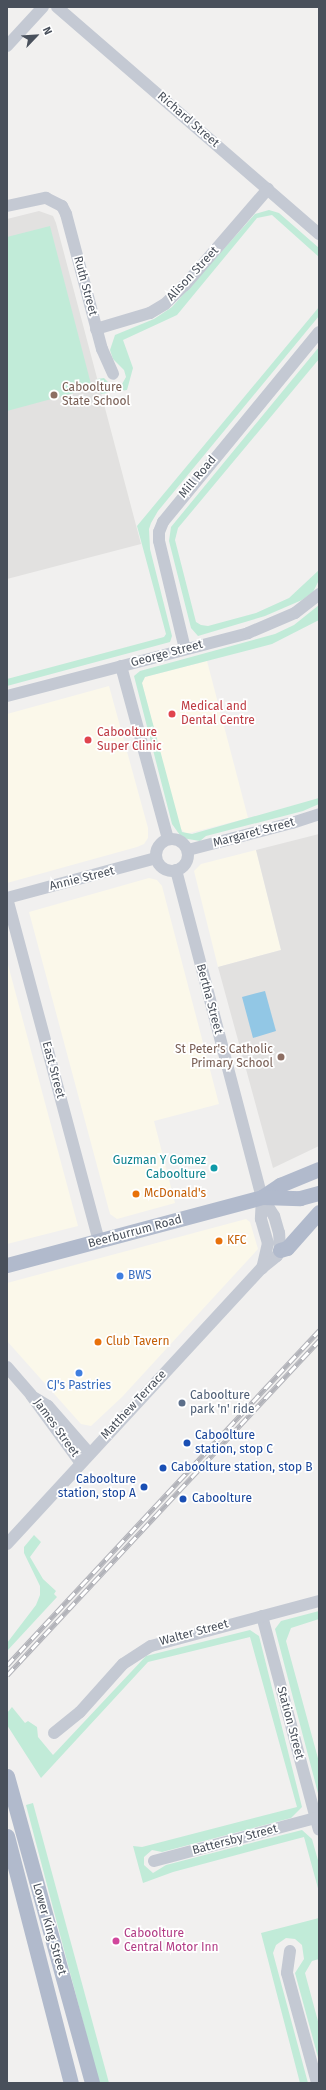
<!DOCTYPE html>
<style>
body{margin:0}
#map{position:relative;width:326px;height:2090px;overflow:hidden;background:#f1f0ef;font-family:"Fira Sans",sans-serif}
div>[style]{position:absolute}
.commercial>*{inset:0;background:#fbf8ea}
.education>*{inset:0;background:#e2e1e0}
.green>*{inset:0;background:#c1ebd8}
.water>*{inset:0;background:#92c7e5}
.minor>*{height:12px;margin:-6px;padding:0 6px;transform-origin:6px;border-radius:6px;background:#c4c9d3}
.minor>.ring{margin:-6px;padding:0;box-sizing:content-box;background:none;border:12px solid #c4c9d3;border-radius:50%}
.major>*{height:15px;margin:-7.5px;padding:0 7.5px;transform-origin:7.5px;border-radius:7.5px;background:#b1bacc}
.rail>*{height:4.5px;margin-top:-2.25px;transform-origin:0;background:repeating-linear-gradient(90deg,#fff 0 9px,#b2b3b9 0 18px);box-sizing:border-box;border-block:1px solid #b2b3b9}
.dots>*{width:11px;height:11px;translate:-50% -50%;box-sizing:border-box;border:2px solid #fff;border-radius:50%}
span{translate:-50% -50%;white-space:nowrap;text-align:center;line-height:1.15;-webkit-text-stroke:3.5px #fff;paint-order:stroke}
.street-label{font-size:12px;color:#49505b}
.education-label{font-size:12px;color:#785e54}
.left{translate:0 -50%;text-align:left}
.right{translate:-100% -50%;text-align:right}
.health-label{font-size:12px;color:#be3a42}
.culture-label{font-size:12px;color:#0d838f}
.food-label{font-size:12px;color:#c56008}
.shop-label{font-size:12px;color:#366cbe}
.service-label{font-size:12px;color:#4e5e75}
.transit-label{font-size:12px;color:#164399}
.hotel-label{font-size:12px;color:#b23c85}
.frame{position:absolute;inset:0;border:8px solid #49505b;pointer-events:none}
.north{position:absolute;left:16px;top:16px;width:40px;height:40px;-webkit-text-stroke:3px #fff;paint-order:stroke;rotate:65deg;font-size:11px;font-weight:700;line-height:16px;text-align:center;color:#49505b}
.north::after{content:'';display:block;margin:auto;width:14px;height:18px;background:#49505b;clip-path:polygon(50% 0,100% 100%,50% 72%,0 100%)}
</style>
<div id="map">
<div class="commercial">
<i style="clip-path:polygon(207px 661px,248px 818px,186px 834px,179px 827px,142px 683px,145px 677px)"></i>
<i style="clip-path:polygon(109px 686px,148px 828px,148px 838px,144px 844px,137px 847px,7px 883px,7px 714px)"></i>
<i style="clip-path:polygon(256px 850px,281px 950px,218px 967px,194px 871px,201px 864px)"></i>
<i style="clip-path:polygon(149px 878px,157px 880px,162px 886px,219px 1104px,154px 1121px,175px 1203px,117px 1219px,110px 1214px,29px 912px)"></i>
<i style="clip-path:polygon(7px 961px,78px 1226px,7px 1244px)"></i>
<i style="clip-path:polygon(246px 1219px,250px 1222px,258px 1249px,122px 1397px,91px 1426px,81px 1424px,7px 1341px,7px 1283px)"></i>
</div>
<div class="education">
<i style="clip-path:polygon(39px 211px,53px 216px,56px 223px,141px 544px,7px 579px,7px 219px)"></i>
<i style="clip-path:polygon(319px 834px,319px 1146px,273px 1168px,218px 967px,281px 950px,256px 850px)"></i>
</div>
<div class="green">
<i style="clip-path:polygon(269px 210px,279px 213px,319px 248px,319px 257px,272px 215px,257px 218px,177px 315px,123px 340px,133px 368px,127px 390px,101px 394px,97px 379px,104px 378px,112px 386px,118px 386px,122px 384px,126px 377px,124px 370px,113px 359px,110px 350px,115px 335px,154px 319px,172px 307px,255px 214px)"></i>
<i style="clip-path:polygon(50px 226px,92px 388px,7px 411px,7px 237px)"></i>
<i style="clip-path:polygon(319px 307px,319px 316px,158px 511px,151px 523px,149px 529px,150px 549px,172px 636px,170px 642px,7px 686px,7px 679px,164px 637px,166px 634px,137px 526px)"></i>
<i style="clip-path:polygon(319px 347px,319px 359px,178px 528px,175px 540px,196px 622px,201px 625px,208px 626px,256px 613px,289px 598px,319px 570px,319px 580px,313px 592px,302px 600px,265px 616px,198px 636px,191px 628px,169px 541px,171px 527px)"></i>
<i style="clip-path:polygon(319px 605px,319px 620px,272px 644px,145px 677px,142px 683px,182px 832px,192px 834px,319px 798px,319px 804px,303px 811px,206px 836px,200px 841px,182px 838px,172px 824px,134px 676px,140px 671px,275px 634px,294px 625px)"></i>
<i style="clip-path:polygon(34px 1535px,41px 1542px,30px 1557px,43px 1579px,56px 1591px,54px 1594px,57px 1597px,7px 1651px,7px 1643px,36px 1605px,40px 1595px,40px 1586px,24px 1553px,24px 1547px)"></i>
<i style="clip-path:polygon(319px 1611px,319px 1619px,291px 1628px,286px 1641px,319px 1762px,319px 1797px,275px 1629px,281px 1621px)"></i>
<i style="clip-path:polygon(250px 1630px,259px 1636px,302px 1807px,291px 1818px,162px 1852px,152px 1850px,144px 1857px,144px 1865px,153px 1873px,166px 1865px,302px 1830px,312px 1839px,319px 1864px,319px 1892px,304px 1837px,173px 1872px,143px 1883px,133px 1846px,142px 1847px,297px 1807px,250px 1637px,148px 1662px,41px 1778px,7px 1725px,7px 1713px,12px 1707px,25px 1723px,28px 1721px,37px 1727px,38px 1737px,53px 1755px,146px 1656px)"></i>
<i style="clip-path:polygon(33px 1803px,109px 2083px,99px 2083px,26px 1805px)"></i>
<i style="clip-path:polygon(319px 1918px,319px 1959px,312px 1961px,305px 1973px,319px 2025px,319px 2061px,295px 1973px,304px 1959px,302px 1945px,295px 1939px,286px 1938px,276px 1945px,273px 1953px,308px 2083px,300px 2083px,261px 1933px)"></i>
</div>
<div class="water">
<i style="clip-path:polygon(265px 991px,276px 1031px,253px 1038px,242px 997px)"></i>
</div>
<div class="minor">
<i style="left:57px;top:7px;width:347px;rotate:40.9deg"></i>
<i style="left:7px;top:46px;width:53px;rotate:-47.3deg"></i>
<i style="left:7px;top:206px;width:40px;rotate:-12deg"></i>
<i style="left:46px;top:198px;width:18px;rotate:27deg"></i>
<i style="left:62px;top:206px;width:9px;rotate:63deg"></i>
<i style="left:66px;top:214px;width:140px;rotate:75.1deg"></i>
<i style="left:102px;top:349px;width:27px;rotate:66deg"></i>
<i style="left:96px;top:329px;width:56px;rotate:-16.5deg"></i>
<i style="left:150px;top:313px;width:17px;rotate:-31deg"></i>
<i style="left:165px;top:304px;width:28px;rotate:-44deg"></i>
<i style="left:185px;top:285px;width:127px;rotate:-49.2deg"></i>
<i style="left:185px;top:649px;width:111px;rotate:-103.5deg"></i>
<i style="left:159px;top:541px;width:9px;rotate:-90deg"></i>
<i style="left:159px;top:532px;width:11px;rotate:-68deg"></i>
<i style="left:163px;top:522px;width:246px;rotate:-50.6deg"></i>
<i style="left:121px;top:666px;width:179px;rotate:74.8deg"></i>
<i style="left:7px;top:696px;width:249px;rotate:-14.6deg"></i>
<i style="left:248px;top:633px;width:51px;rotate:-23.1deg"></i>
<i style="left:295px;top:613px;width:31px;rotate:-38deg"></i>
<i class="ring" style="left:156px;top:839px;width:20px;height:20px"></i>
<i style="left:188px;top:850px;width:107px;rotate:-14.6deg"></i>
<i style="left:292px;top:823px;width:28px;rotate:-18deg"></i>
<i style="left:176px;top:870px;width:338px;rotate:75.3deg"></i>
<i style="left:262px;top:1197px;width:22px;rotate:93deg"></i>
<i style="left:261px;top:1219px;width:25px;rotate:74deg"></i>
<i style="left:268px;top:1243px;width:26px;rotate:103deg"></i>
<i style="left:7px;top:898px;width:355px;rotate:75deg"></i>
<i style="left:7px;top:898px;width:154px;rotate:-15deg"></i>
<i style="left:7px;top:1367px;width:37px;rotate:49deg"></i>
<i style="left:31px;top:1395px;width:83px;rotate:53.8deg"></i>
<i style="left:35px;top:1398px;width:15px;rotate:32deg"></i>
<i style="left:48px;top:1406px;width:62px;rotate:48.9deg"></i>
<i style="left:7px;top:1544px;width:376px;rotate:-47.3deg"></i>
<i style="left:262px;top:1268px;width:19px;rotate:-39deg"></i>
<i style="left:277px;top:1256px;width:7px;rotate:-63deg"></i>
<i style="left:280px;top:1250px;width:17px;rotate:-93deg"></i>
<i style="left:279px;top:1233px;width:18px;rotate:-106deg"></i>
<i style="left:274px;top:1216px;width:22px;rotate:-122deg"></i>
<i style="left:262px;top:1616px;width:221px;rotate:75.1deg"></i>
<i style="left:54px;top:1733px;width:33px;rotate:-39deg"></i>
<i style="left:80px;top:1712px;width:64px;rotate:-48.1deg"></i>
<i style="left:123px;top:1664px;width:33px;rotate:-33deg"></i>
<i style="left:151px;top:1646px;width:174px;rotate:-15deg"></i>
<i style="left:154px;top:1861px;width:168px;rotate:-14.9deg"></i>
<i style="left:290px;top:1951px;width:22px;rotate:98deg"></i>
<i style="left:287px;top:1973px;width:114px;rotate:74.7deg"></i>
</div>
<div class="major">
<i style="left:262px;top:1197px;width:22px;rotate:-34deg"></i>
<i style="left:280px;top:1185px;width:42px;rotate:-22.3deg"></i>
<i style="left:280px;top:1250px;width:7px;rotate:-16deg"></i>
<i style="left:287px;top:1248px;width:48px;rotate:-48.4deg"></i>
<i style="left:7px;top:1265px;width:264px;rotate:-14.9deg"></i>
<i style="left:262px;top:1197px;width:38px;rotate:2deg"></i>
<i style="left:300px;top:1198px;width:20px;rotate:-15deg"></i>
<i style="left:7px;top:1776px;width:319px;rotate:74.5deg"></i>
<i style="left:7px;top:1836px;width:255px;rotate:75.5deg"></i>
</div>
<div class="rail">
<i style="left:7px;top:1665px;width:458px;rotate:-47deg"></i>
<i style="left:7px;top:1675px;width:458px;rotate:-47deg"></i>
</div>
<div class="dots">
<i style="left:54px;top:395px;background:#8d6e63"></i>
<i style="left:172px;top:714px;background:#e0444e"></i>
<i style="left:88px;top:740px;background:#e0444e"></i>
<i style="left:281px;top:1057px;background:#8d6e63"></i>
<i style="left:214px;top:1168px;background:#0f9aa8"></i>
<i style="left:136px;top:1194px;background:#e8710a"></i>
<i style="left:219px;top:1241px;background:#e8710a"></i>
<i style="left:120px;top:1276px;background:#3f7fe0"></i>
<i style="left:98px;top:1342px;background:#e8710a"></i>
<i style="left:79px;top:1373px;background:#3f7fe0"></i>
<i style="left:182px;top:1403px;background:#5c6f8a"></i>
<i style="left:187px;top:1443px;background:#1a4fb4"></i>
<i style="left:163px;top:1468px;background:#1a4fb4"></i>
<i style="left:144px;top:1487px;background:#1a4fb4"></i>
<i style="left:183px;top:1499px;background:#1a4fb4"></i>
<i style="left:116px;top:1941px;background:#d1479c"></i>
</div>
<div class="street-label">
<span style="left:188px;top:120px;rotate:41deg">Richard Street</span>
<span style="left:193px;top:274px;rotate:-47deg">Alison Street</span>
<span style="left:85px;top:286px;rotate:75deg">Ruth Street</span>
<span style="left:198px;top:477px;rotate:-50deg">Mill Road</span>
<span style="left:167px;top:654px;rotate:-15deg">George Street</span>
<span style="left:254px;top:833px;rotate:-15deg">Margaret Street</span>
<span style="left:82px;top:879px;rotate:-14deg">Annie Street</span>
<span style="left:209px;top:999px;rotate:75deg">Bertha Street</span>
<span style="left:53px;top:1070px;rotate:75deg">East Street</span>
<span style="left:135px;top:1232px;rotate:-15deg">Beerburrum Road</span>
<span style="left:134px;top:1405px;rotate:-47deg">Matthew Terrace</span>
<span style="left:56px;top:1428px;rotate:54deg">James Street</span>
<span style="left:194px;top:1633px;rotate:-15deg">Walter Street</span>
<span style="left:290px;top:1723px;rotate:75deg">Station Street</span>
<span style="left:235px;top:1840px;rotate:-15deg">Battersby Street</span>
<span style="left:49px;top:1929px;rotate:74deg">Lower King Street</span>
</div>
<div class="education-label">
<span class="left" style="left:62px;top:395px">Caboolture<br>State School</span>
<span class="right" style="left:273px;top:1057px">St Peter's Catholic<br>Primary School</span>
</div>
<div class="health-label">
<span class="left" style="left:181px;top:714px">Medical and<br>Dental Centre</span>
<span class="left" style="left:97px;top:740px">Caboolture<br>Super Clinic</span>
</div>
<div class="culture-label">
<span class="right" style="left:206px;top:1168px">Guzman Y Gomez<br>Caboolture</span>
</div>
<div class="food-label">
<span class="left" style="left:144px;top:1194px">McDonald's</span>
<span class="left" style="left:227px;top:1241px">KFC</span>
<span class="left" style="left:106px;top:1342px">Club Tavern</span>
</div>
<div class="shop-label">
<span class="left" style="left:128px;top:1276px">BWS</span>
<span style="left:79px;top:1386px">CJ's Pastries</span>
</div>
<div class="service-label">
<span class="left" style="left:190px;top:1403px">Caboolture<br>park 'n' ride</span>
</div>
<div class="transit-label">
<span class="left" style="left:195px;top:1443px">Caboolture<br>station, stop C</span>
<span class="left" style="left:171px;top:1468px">Caboolture station, stop B</span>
<span class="right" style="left:136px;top:1487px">Caboolture<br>station, stop A</span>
<span class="left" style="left:192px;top:1499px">Caboolture</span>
</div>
<div class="hotel-label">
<span class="left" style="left:124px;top:1941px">Caboolture<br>Central Motor Inn</span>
</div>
<div class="frame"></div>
<div class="north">N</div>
</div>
